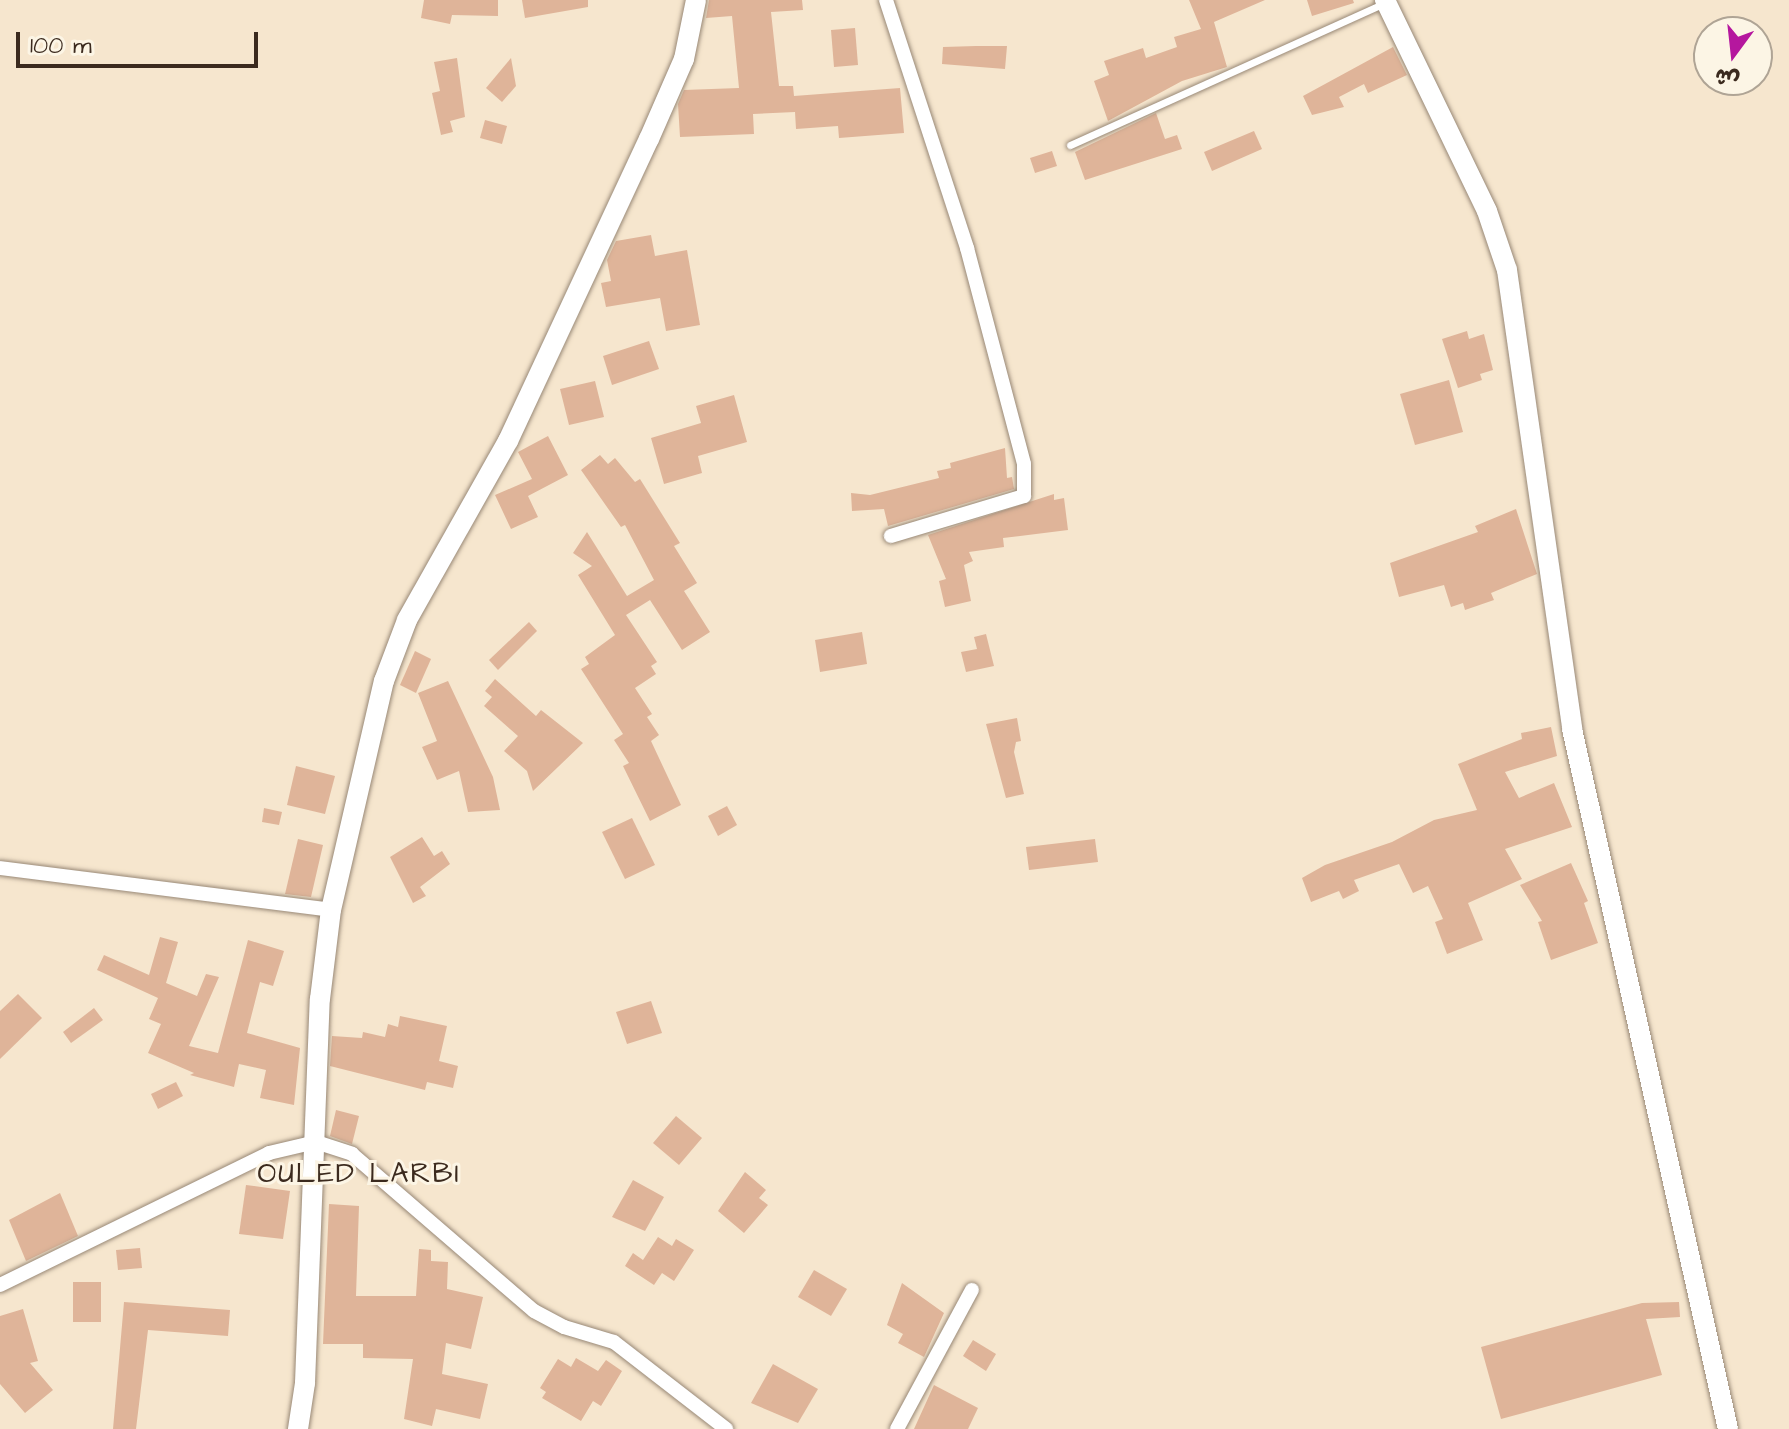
<!DOCTYPE html>
<meta charset="utf-8">
<style>
body{margin:0}
#map{position:relative;width:1789px;height:1429px;overflow:hidden;background:#f6e6ce;font-family:"Architects Daughter","Playpen Sans Arabic",sans-serif}
div>[style]{position:absolute}
.building>*{inset:0;background:#dfb499}
.roads{filter:drop-shadow(0 0 2px #988876) drop-shadow(0 0 2px #988876)}
.lane>*{height:7px;margin:-3.5px;padding:0 3.5px;transform-origin:3.5px;border-radius:3.5px;background:#fff}
.street>*{height:14px;margin:-7px;padding:0 7px;transform-origin:7px;border-radius:7px;background:#fff}
.secondary>*{height:20px;margin:-10px;padding:0 10px;transform-origin:10px;border-radius:10px;background:#fff}
span{translate:-50% -50%;white-space:nowrap;text-align:center;line-height:1.15;-webkit-text-stroke:6px #fcf5e5;paint-order:stroke}
.quarter-label{font-size:28px;color:#3b2a1e;letter-spacing:2px}
.north{position:absolute;left:1693px;top:16px;width:80px;height:80px;box-sizing:border-box;background:#fcf5e5;border:2px solid #afa495;border-radius:50%;rotate:195deg;font-size:22px;font-weight:700;line-height:32px;text-align:center;color:#3b2a1e}
.north::after{content:'';display:block;margin:auto;width:28px;height:36px;background:#b5179e;clip-path:polygon(50% 0,100% 100%,50% 72%,0 100%)}
.scale{position:absolute;left:16px;top:32px;width:242px;height:36px;box-sizing:border-box;border:4px solid #3b2a1e;border-top:0;padding-left:10px;font-size:24px;line-height:28px;white-space:nowrap;color:#3b2a1e;-webkit-text-stroke:6px #fcf5e5;paint-order:stroke}
</style>
<div id="map">
<div class="building">
<i style="clip-path:polygon(424px 0,498px 0,498px 16px,452px 15px,450px 24px,421px 18px)"></i>
<i style="clip-path:polygon(522px 0,588px 0,588px 7px,525px 18px)"></i>
<i style="clip-path:polygon(709px 0,802px 0,803px 10px,771px 12px,779px 86px,793px 86px,794px 96px,900px 88px,904px 133px,839px 138px,838px 126px,796px 129px,795px 112px,753px 114px,754px 134px,680px 137px,678px 104px,684px 90px,739px 88px,732px 16px,706px 18px)"></i>
<i style="clip-path:polygon(1189px 0,1265px 0,1214px 22px,1227px 67px,1182px 81px,1108px 121px,1094px 81px,1109px 75px,1104px 61px,1143px 48px,1146px 58px,1177px 47px,1174px 37px,1201px 29px)"></i>
<i style="clip-path:polygon(1307px 0,1353px 0,1354px 3px,1312px 16px)"></i>
<i style="clip-path:polygon(855px 28px,858px 65px,834px 67px,831px 30px)"></i>
<i style="clip-path:polygon(976px 46px,1007px 46px,1005px 69px,942px 64px,943px 47px)"></i>
<i style="clip-path:polygon(1393px 47px,1407px 75px,1368px 93px,1364px 84px,1339px 97px,1344px 107px,1312px 115px,1303px 96px)"></i>
<i style="clip-path:polygon(457px 58px,465px 117px,450px 121px,453px 132px,441px 135px,432px 93px,440px 91px,434px 62px)"></i>
<i style="clip-path:polygon(511px 58px,516px 86px,502px 102px,486px 88px)"></i>
<i style="clip-path:polygon(1156px 113px,1165px 139px,1177px 135px,1182px 149px,1085px 180px,1075px 152px)"></i>
<i style="clip-path:polygon(485px 120px,507px 126px,502px 144px,480px 138px)"></i>
<i style="clip-path:polygon(1254px 131px,1262px 149px,1212px 171px,1204px 152px)"></i>
<i style="clip-path:polygon(1052px 151px,1057px 166px,1035px 173px,1030px 158px)"></i>
<i style="clip-path:polygon(651px 235px,655px 256px,687px 250px,700px 325px,666px 331px,660px 298px,606px 307px,601px 283px,611px 281px,607px 260px,616px 241px)"></i>
<i style="clip-path:polygon(1467px 331px,1469px 339px,1484px 334px,1493px 370px,1480px 374px,1482px 380px,1458px 388px,1442px 339px)"></i>
<i style="clip-path:polygon(649px 341px,659px 369px,612px 385px,603px 356px)"></i>
<i style="clip-path:polygon(1449px 380px,1463px 432px,1415px 445px,1400px 394px)"></i>
<i style="clip-path:polygon(595px 381px,604px 417px,569px 425px,560px 389px)"></i>
<i style="clip-path:polygon(734px 395px,747px 442px,698px 456px,702px 473px,664px 484px,651px 438px,701px 423px,696px 406px)"></i>
<i style="clip-path:polygon(548px 436px,568px 475px,528px 496px,538px 517px,511px 529px,495px 495px,532px 479px,518px 452px)"></i>
<i style="clip-path:polygon(1005px 448px,1007px 478px,1012px 477px,1014px 489px,888px 526px,884px 509px,852px 511px,851px 493px,870px 495px,939px 478px,937px 471px,951px 468px,950px 463px)"></i>
<i style="clip-path:polygon(600px 455px,608px 464px,615px 458px,635px 482px,640px 479px,680px 543px,674px 546px,697px 583px,684px 591px,710px 632px,682px 650px,650px 600px,626px 615px,657px 662px,651px 666px,656px 674px,635px 688px,652px 714px,647px 717px,659px 735px,651px 741px,681px 805px,650px 821px,623px 766px,629px 763px,614px 740px,623px 734px,581px 669px,589px 664px,585px 657px,615px 635px,578px 575px,592px 566px,573px 553px,587px 532px,627px 596px,654px 580px,625px 525px,621px 527px,581px 470px)"></i>
<i style="clip-path:polygon(1054px 494px,1054px 500px,1064px 498px,1068px 530px,1003px 538px,1004px 547px,969px 552px,973px 561px,964px 565px,971px 601px,945px 607px,939px 581px,946px 579px,928px 535px)"></i>
<i style="clip-path:polygon(1516px 509px,1537px 574px,1491px 593px,1494px 600px,1465px 610px,1463px 603px,1451px 607px,1444px 585px,1399px 597px,1390px 563px,1478px 532px,1475px 526px)"></i>
<i style="clip-path:polygon(529px 622px,537px 631px,498px 670px,489px 660px)"></i>
<i style="clip-path:polygon(862px 632px,867px 664px,820px 672px,815px 640px)"></i>
<i style="clip-path:polygon(986px 634px,994px 666px,966px 672px,961px 652px,977px 649px,974px 637px)"></i>
<i style="clip-path:polygon(415px 651px,431px 659px,416px 693px,400px 685px)"></i>
<i style="clip-path:polygon(495px 679px,536px 716px,541px 710px,583px 743px,533px 791px,527px 771px,504px 751px,518px 736px,484px 706px,492px 697px,485px 691px)"></i>
<i style="clip-path:polygon(448px 681px,493px 777px,500px 810px,468px 812px,459px 771px,437px 780px,422px 747px,437px 741px,418px 693px)"></i>
<i style="clip-path:polygon(1017px 718px,1021px 741px,1016px 742px,1014px 752px,1024px 794px,1006px 798px,986px 724px)"></i>
<i style="clip-path:polygon(1551px 727px,1557px 756px,1505px 772px,1519px 798px,1554px 783px,1572px 827px,1505px 849px,1522px 879px,1468px 903px,1483px 940px,1447px 954px,1435px 922px,1443px 919px,1428px 886px,1413px 893px,1399px 864px,1354px 880px,1359px 891px,1343px 899px,1339px 891px,1311px 902px,1302px 878px,1325px 865px,1392px 842px,1434px 820px,1477px 810px,1458px 764px,1522px 739px,1521px 733px)"></i>
<i style="clip-path:polygon(296px 766px,335px 776px,325px 814px,287px 805px)"></i>
<i style="clip-path:polygon(727px 806px,737px 825px,718px 836px,708px 816px)"></i>
<i style="clip-path:polygon(264px 808px,282px 812px,279px 825px,262px 822px)"></i>
<i style="clip-path:polygon(632px 818px,655px 865px,625px 879px,602px 832px)"></i>
<i style="clip-path:polygon(422px 837px,434px 856px,442px 851px,450px 864px,420px 887px,426px 896px,413px 903px,390px 857px)"></i>
<i style="clip-path:polygon(298px 839px,323px 845px,311px 897px,285px 894px)"></i>
<i style="clip-path:polygon(1095px 839px,1098px 862px,1029px 870px,1026px 847px)"></i>
<i style="clip-path:polygon(1571px 863px,1588px 901px,1584px 903px,1598px 943px,1551px 960px,1538px 922px,1542px 921px,1520px 885px)"></i>
<i style="clip-path:polygon(160px 937px,178px 942px,166px 983px,197px 996px,206px 974px,219px 977px,189px 1046px,218px 1053px,248px 940px,284px 951px,273px 986px,260px 982px,247px 1033px,300px 1048px,294px 1105px,260px 1098px,266px 1070px,239px 1064px,234px 1087px,190px 1075px,194px 1073px,148px 1053px,161px 1024px,149px 1019px,158px 998px,97px 970px,104px 955px,149px 975px)"></i>
<i style="clip-path:polygon(18px 994px,42px 1018px,0 1059px,0 1011px)"></i>
<i style="clip-path:polygon(651px 1001px,662px 1033px,627px 1044px,616px 1012px)"></i>
<i style="clip-path:polygon(94px 1008px,103px 1020px,71px 1043px,63px 1032px)"></i>
<i style="clip-path:polygon(400px 1016px,447px 1026px,439px 1061px,458px 1066px,453px 1088px,427px 1082px,425px 1090px,330px 1066px,332px 1036px,362px 1038px,363px 1032px,385px 1037px,388px 1024px,398px 1027px)"></i>
<i style="clip-path:polygon(176px 1082px,183px 1096px,158px 1109px,151px 1094px)"></i>
<i style="clip-path:polygon(336px 1110px,359px 1116px,352px 1144px,330px 1136px)"></i>
<i style="clip-path:polygon(676px 1116px,702px 1138px,679px 1165px,653px 1143px)"></i>
<i style="clip-path:polygon(745px 1172px,766px 1190px,759px 1198px,768px 1205px,744px 1233px,718px 1211px)"></i>
<i style="clip-path:polygon(633px 1180px,664px 1197px,645px 1231px,612px 1217px)"></i>
<i style="clip-path:polygon(246px 1185px,290px 1191px,283px 1239px,239px 1234px)"></i>
<i style="clip-path:polygon(60px 1193px,78px 1236px,26px 1261px,9px 1220px)"></i>
<i style="clip-path:polygon(329px 1204px,359px 1206px,356px 1296px,416px 1296px,419px 1249px,431px 1250px,431px 1261px,448px 1262px,447px 1289px,483px 1297px,471px 1349px,446px 1343px,442px 1374px,488px 1384px,480px 1419px,436px 1409px,432px 1426px,404px 1419px,413px 1359px,363px 1358px,363px 1344px,323px 1344px)"></i>
<i style="clip-path:polygon(658px 1237px,672px 1246px,676px 1239px,694px 1250px,674px 1281px,662px 1273px,654px 1285px,625px 1266px,633px 1253px,643px 1260px)"></i>
<i style="clip-path:polygon(140px 1248px,142px 1268px,118px 1270px,116px 1250px)"></i>
<i style="clip-path:polygon(814px 1270px,847px 1289px,831px 1316px,798px 1297px)"></i>
<i style="clip-path:polygon(73px 1282px,101px 1282px,101px 1322px,73px 1322px)"></i>
<i style="clip-path:polygon(902px 1283px,944px 1313px,924px 1357px,898px 1343px,903px 1334px,887px 1325px)"></i>
<i style="clip-path:polygon(124px 1302px,230px 1310px,228px 1336px,148px 1330px,136px 1429px,113px 1429px)"></i>
<i style="clip-path:polygon(1679px 1302px,1680px 1317px,1646px 1319px,1662px 1375px,1501px 1419px,1481px 1347px,1642px 1303px)"></i>
<i style="clip-path:polygon(23px 1309px,38px 1361px,30px 1363px,53px 1390px,25px 1413px,0 1384px,0 1316px)"></i>
<i style="clip-path:polygon(973px 1340px,996px 1354px,986px 1371px,963px 1356px)"></i>
<i style="clip-path:polygon(576px 1358px,598px 1371px,606px 1360px,622px 1371px,601px 1406px,593px 1401px,581px 1421px,542px 1398px,546px 1392px,540px 1388px,558px 1359px,571px 1367px)"></i>
<i style="clip-path:polygon(773px 1364px,818px 1389px,798px 1423px,751px 1403px)"></i>
<i style="clip-path:polygon(934px 1385px,978px 1408px,968px 1429px,914px 1429px)"></i>
</div>
<div class="roads">
<div class="lane">
<i style="left:1070px;top:145px;width:345px;rotate:-24.3deg"></i>
</div>
<div class="street">
<i style="left:886px;top:0;width:261px;rotate:71.9deg"></i>
<i style="left:967px;top:248px;width:223px;rotate:75.2deg"></i>
<i style="left:1024px;top:464px;width:32px;rotate:90deg"></i>
<i style="left:1024px;top:496px;width:139px;rotate:163.3deg"></i>
<i style="left:0;top:868px;width:334px;rotate:7.2deg"></i>
<i style="left:0;top:1285px;width:300px;rotate:-26.1deg"></i>
<i style="left:269px;top:1153px;width:48px;rotate:-13.2deg"></i>
<i style="left:316px;top:1142px;width:38px;rotate:18deg"></i>
<i style="left:352px;top:1154px;width:240px;rotate:40.8deg"></i>
<i style="left:534px;top:1311px;width:34px;rotate:28deg"></i>
<i style="left:564px;top:1327px;width:52px;rotate:16.7deg"></i>
<i style="left:614px;top:1342px;width:142px;rotate:37.8deg"></i>
<i style="left:897px;top:1429px;width:158px;rotate:-61.7deg"></i>
</div>
<div class="secondary">
<i style="left:1385px;top:0;width:234px;rotate:64.2deg"></i>
<i style="left:1487px;top:211px;width:62px;rotate:71.3deg"></i>
<i style="left:1507px;top:270px;width:464px;rotate:81.9deg"></i>
<i style="left:1572px;top:729px;width:717px;rotate:77.44deg"></i>
<i style="left:298px;top:1429px;width:47px;rotate:-81.3deg"></i>
<i style="left:305px;top:1383px;width:384px;rotate:-87.8deg"></i>
<i style="left:320px;top:999px;width:90px;rotate:-83deg"></i>
<i style="left:331px;top:910px;width:235px;rotate:-77deg"></i>
<i style="left:384px;top:681px;width:65px;rotate:-69.3deg"></i>
<i style="left:407px;top:620px;width:206px;rotate:-60.6deg"></i>
<i style="left:508px;top:441px;width:333px;rotate:-65deg"></i>
<i style="left:649px;top:139px;width:87px;rotate:-66.4deg"></i>
<i style="left:684px;top:59px;width:60px;rotate:-78.5deg"></i>
</div>
</div>
<div class="quarter-label">
<span style="left:359px;top:1174px">OULED LARBI</span>
</div>
<div class="north">ش</div>
<div class="scale">100 m</div>
</div>
